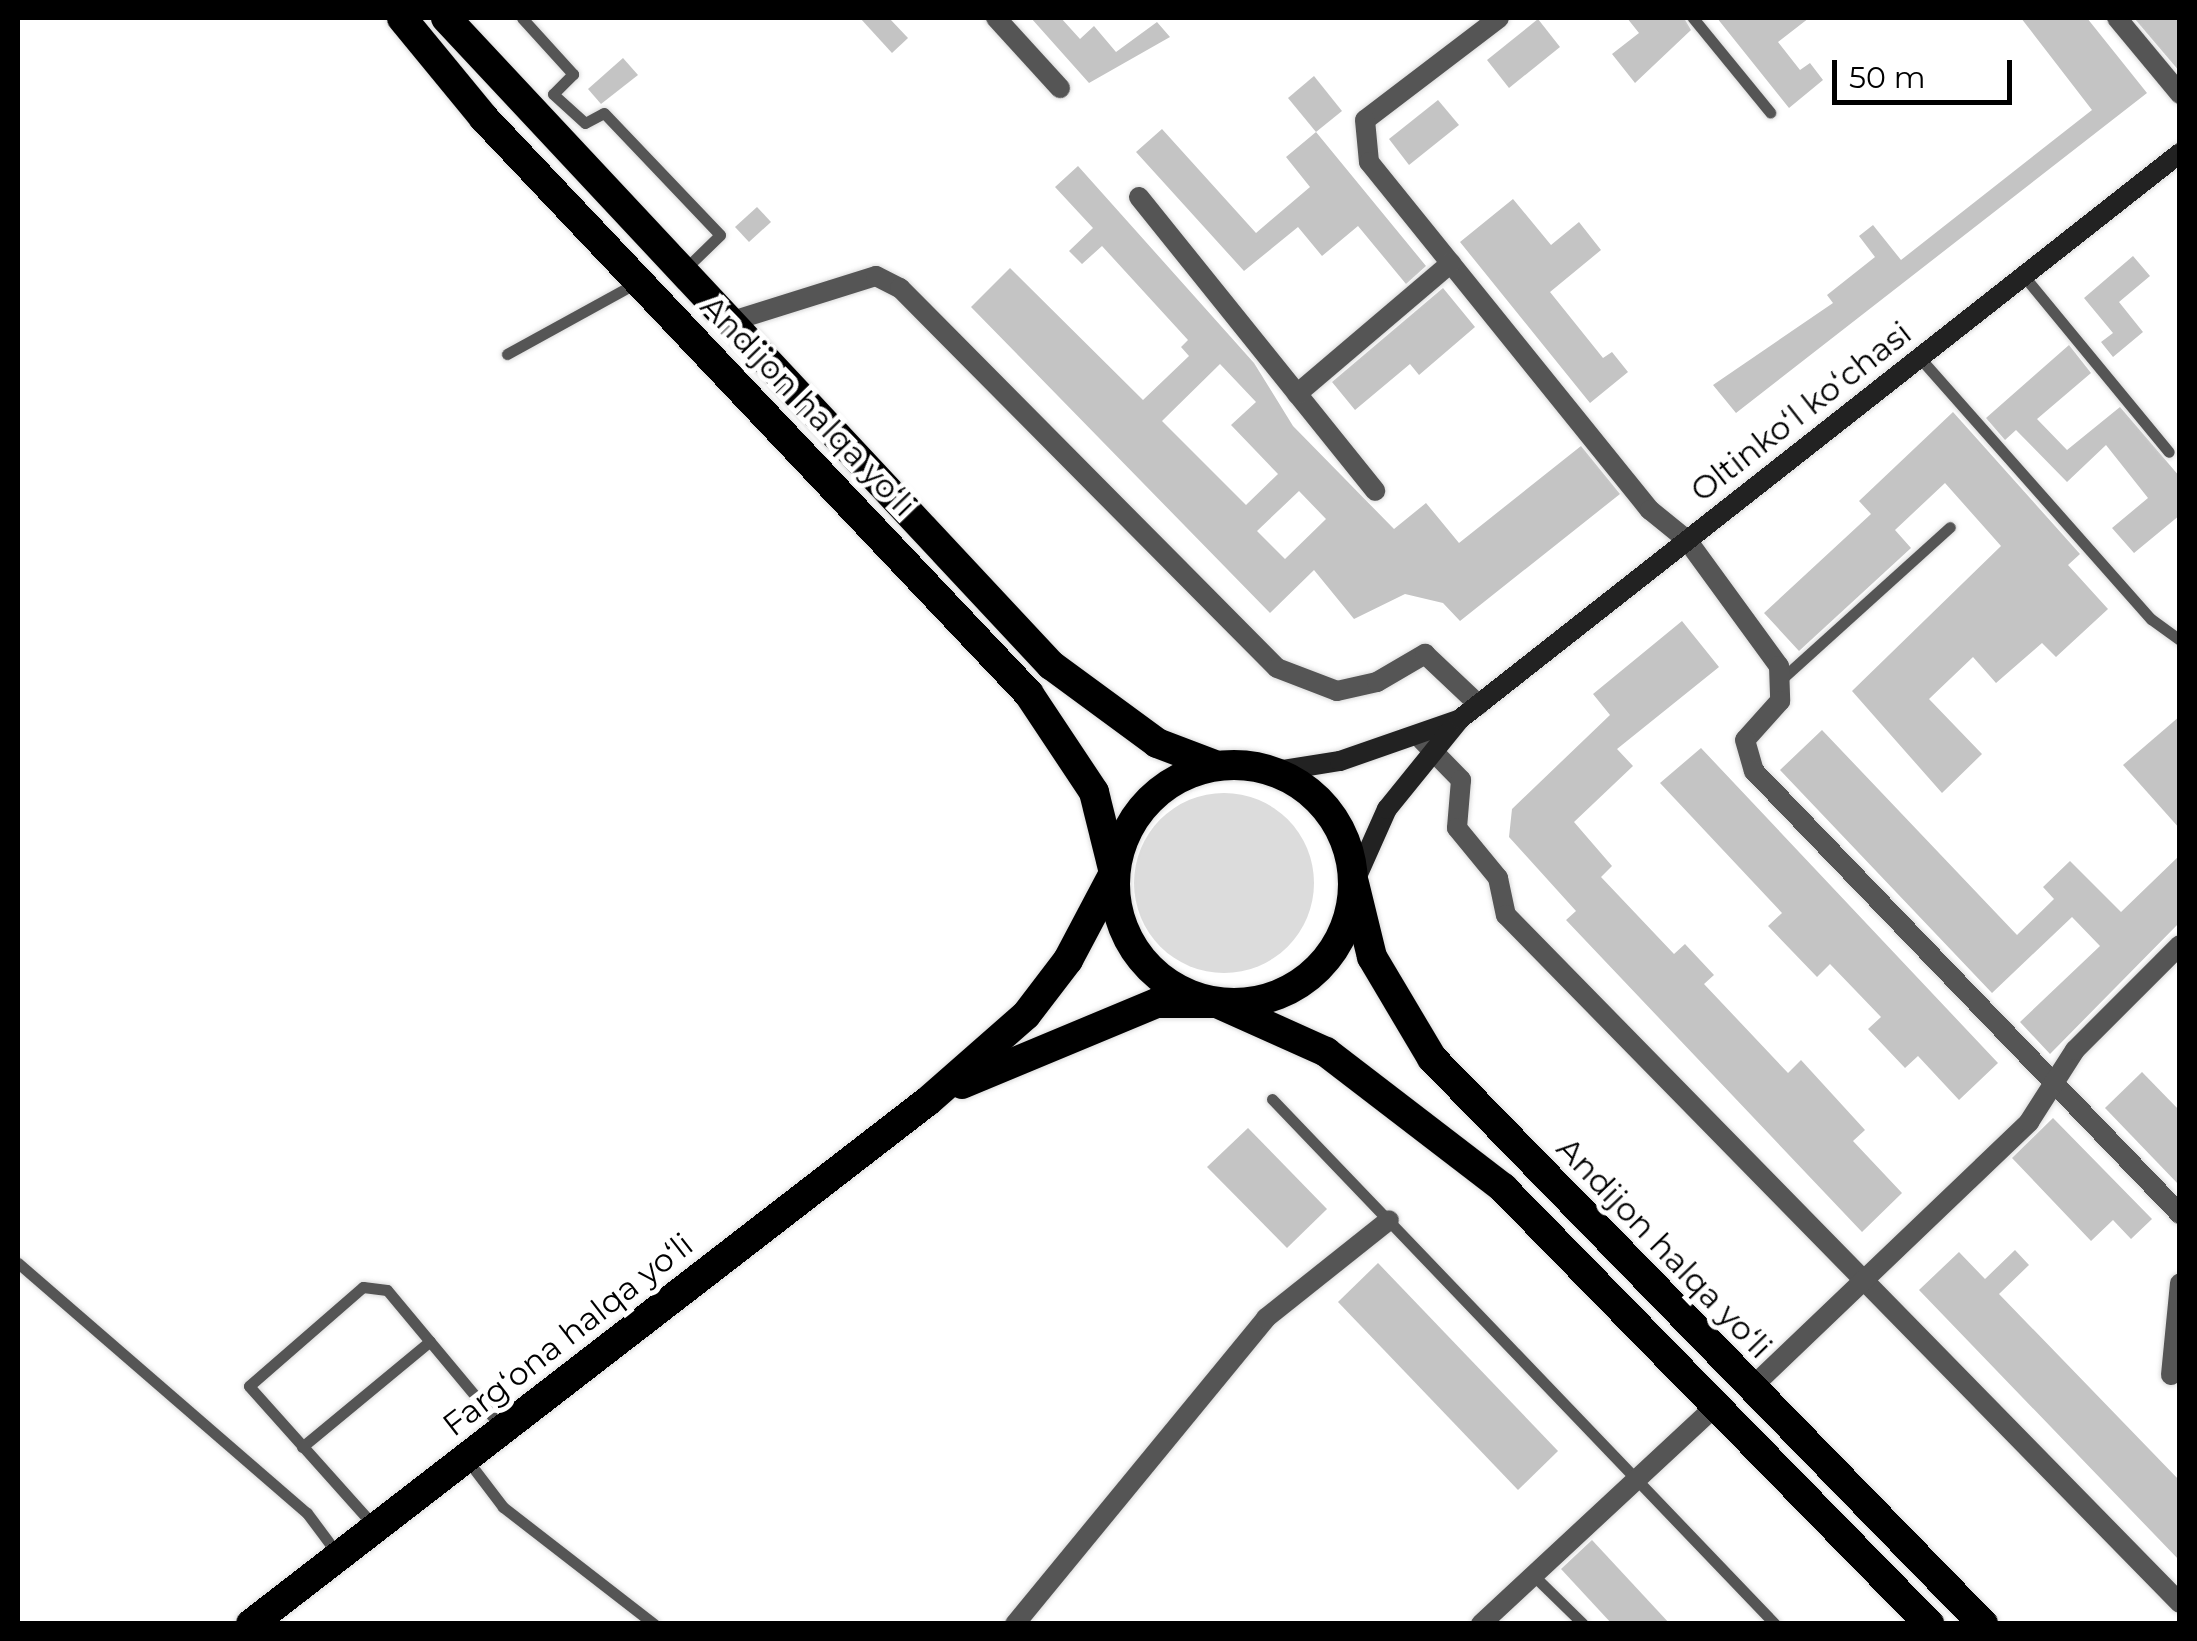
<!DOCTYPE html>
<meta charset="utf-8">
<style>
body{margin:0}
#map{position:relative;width:2197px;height:1641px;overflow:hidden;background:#fff;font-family:Montserrat,sans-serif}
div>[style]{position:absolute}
.green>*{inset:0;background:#dcdcdc}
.round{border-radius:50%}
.building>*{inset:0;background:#c4c4c4}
.roads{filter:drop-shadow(0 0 2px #dbdbdb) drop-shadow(0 0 2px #dbdbdb)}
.lane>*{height:11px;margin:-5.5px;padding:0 5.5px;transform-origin:5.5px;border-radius:5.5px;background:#555}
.street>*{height:20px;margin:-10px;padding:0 10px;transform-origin:10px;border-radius:10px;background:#555}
.secondary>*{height:20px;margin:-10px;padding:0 10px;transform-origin:10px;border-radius:10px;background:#222}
.highway>*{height:30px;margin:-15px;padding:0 15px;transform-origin:15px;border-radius:15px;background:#000}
.highway>.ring{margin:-15px;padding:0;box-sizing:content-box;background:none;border:30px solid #000;border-radius:50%}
span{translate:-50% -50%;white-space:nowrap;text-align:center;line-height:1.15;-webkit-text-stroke:10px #fff;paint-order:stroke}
.street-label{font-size:32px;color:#000}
.frame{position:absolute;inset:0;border:20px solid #000;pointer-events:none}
.scale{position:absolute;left:1832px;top:60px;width:180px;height:45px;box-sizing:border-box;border:5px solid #000;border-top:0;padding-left:12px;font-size:30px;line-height:35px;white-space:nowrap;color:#000;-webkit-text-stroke:8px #fff;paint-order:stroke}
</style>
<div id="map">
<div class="green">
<i class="round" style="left:1134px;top:793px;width:180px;height:180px"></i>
</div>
<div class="building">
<i style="clip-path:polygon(860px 18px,889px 18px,908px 38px,892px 53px)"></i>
<i style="clip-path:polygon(1031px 18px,1061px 18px,1080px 39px,1094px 26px,1116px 52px,1157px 22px,1170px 37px,1089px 83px)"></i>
<i style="clip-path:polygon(1627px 18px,1684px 18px,1691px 30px,1635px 83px,1612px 54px,1639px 33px)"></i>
<i style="clip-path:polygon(1717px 18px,1809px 18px,1778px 42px,1800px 70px,1810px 63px,1823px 80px,1789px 108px)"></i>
<i style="clip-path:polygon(2021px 18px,2087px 18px,2147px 93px,1736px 413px,1713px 385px,1833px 303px,1827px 295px,1875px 257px,1859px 236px,1873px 225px,1901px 260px,2092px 110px)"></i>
<i style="clip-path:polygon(2134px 18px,2180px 18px,2180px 72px)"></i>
<i style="clip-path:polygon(1538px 19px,1560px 47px,1509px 88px,1487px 60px)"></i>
<i style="clip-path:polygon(623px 58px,638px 75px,601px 104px,588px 89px)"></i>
<i style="clip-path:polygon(1314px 76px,1342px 111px,1316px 132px,1288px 98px)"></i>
<i style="clip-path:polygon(1438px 100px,1459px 125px,1409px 165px,1389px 139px)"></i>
<i style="clip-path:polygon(1162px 129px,1256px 233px,1310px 187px,1286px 157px,1316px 132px,1426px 266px,1406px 284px,1358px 226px,1322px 256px,1298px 227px,1244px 271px,1136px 152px)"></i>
<i style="clip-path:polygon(evenodd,1078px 166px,1254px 363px,1293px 426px,1394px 529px,1426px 503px,1459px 543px,1581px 446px,1620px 494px,1460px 621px,1443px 603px,1405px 594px,1354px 619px,1314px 570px,1270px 613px,971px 307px,1010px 268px,1143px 400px,1189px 356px,1181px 347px,1188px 340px,1102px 246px,1082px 264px,1069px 251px,1093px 228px,1055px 187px,1078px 166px,1220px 364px,1256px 402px,1231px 425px,1278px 474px,1246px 505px,1162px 421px,1220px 364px,1078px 166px,1299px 491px,1326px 519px,1285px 559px,1257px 531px,1299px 491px)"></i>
<i style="clip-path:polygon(1513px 199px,1551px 245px,1579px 222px,1601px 250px,1550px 292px,1603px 358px,1612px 352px,1628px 372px,1590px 403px,1460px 242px)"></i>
<i style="clip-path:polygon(757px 207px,771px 222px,749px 242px,735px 227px)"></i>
<i style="clip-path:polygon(2133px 256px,2150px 276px,2119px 302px,2143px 332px,2113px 357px,2101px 342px,2113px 333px,2084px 298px)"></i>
<i style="clip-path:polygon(1443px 288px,1475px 327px,1419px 375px,1410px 364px,1355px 410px,1332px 382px)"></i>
<i style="clip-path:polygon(2069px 345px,2091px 373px,2037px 419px,2067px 450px,2120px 407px,2180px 477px,2180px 515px,2134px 553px,2112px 528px,2148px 498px,2106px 445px,2067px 482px,2016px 430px,2005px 440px,1986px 418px)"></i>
<i style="clip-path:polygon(1953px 412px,2080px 554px,2068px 565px,2108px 609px,2056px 657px,2042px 643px,1996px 683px,1973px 657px,1929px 699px,1982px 754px,1942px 793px,1852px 691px,2001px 546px,1945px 483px,1895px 530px,1911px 548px,1799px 651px,1764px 613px,1871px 514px,1859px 501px)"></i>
<i style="clip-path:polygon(1682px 621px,1719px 667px,1617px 749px,1633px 766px,1574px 822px,1612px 866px,1601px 877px,1674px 954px,1685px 944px,1714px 975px,1704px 984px,1788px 1073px,1801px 1060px,1865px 1130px,1853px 1141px,1902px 1193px,1862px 1232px,1566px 920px,1576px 911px,1509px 837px,1512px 809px,1610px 715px,1593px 694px)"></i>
<i style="clip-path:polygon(2180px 716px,2180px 829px,2123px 765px)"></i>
<i style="clip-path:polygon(1822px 730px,2017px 935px,2054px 899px,2043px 887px,2070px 861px,2121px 912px,2180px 855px,2180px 922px,2050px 1054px,2020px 1022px,2100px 946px,2072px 917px,1992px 993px,1780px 770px)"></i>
<i style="clip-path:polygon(1701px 748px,1998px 1063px,1959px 1100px,1918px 1056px,1905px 1068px,1868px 1029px,1881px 1017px,1830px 964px,1817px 977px,1768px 926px,1782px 913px,1660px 783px)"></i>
<i style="clip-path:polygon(2142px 1072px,2180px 1111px,2180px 1186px,2105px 1108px)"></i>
<i style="clip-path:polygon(2053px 1118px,2152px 1219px,2131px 1239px,2113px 1220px,2091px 1241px,2012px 1158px)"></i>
<i style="clip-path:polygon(1248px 1128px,1327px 1209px,1287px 1248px,1207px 1167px)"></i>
<i style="clip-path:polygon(2015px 1250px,2029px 1265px,1999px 1294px,2180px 1481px,2180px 1561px,1919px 1290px,1959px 1252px,1985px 1279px)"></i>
<i style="clip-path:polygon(1378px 1263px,1558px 1451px,1518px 1490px,1338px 1302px)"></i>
<i style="clip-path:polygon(1592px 1540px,1670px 1624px,1612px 1624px,1561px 1569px)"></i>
</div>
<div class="roads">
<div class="lane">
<i style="left:522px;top:18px;width:76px;rotate:47.7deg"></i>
<i style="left:573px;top:74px;width:28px;rotate:135deg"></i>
<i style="left:553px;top:94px;width:43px;rotate:42.2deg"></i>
<i style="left:585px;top:123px;width:21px;rotate:-28deg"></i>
<i style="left:604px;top:113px;width:168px;rotate:46.4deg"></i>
<i style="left:720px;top:235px;width:49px;rotate:135.8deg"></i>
<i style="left:1693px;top:18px;width:122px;rotate:50.7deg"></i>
<i style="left:2023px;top:275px;width:229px;rotate:50.5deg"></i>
<i style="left:507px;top:354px;width:147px;rotate:-28.8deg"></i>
<i style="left:1919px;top:357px;width:350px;rotate:48.5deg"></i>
<i style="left:2151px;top:619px;width:36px;rotate:36deg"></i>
<i style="left:1785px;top:676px;width:222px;rotate:-42.1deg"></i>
<i style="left:1272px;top:1099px;width:727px;rotate:46.23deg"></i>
<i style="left:18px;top:1263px;width:382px;rotate:40.9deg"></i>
<i style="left:307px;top:1513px;width:54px;rotate:53.3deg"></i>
<i style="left:302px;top:1447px;width:166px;rotate:-39.6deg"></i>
<i style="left:468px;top:1461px;width:58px;rotate:52.7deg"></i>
<i style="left:503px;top:1507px;width:191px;rotate:37.8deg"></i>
<i style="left:375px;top:1527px;width:189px;rotate:-131.8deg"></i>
<i style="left:249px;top:1386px;width:151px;rotate:-41deg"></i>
<i style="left:363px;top:1287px;width:24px;rotate:7deg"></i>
<i style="left:387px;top:1290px;width:181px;rotate:50.2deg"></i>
<i style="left:1532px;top:1574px;width:71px;rotate:44.4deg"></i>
</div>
<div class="street">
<i style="left:996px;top:18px;width:95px;rotate:47.6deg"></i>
<i style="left:1499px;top:18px;width:168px;rotate:142.7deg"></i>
<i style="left:1365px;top:120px;width:42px;rotate:84.6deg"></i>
<i style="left:1369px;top:162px;width:447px;rotate:51.1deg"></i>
<i style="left:1650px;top:510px;width:48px;rotate:39deg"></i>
<i style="left:1687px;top:540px;width:156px;rotate:53.9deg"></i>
<i style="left:1779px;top:666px;width:35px;rotate:88deg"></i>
<i style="left:1780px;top:701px;width:52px;rotate:131.9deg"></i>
<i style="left:1745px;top:740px;width:32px;rotate:74deg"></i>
<i style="left:1754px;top:771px;width:615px;rotate:46.12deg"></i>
<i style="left:2117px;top:18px;width:99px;rotate:50.3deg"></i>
<i style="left:1139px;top:197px;width:377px;rotate:51.2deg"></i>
<i style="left:726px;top:323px;width:157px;rotate:-17.4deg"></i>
<i style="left:876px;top:276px;width:27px;rotate:27deg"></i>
<i style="left:900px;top:288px;width:535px;rotate:45.23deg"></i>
<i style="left:1277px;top:668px;width:64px;rotate:21deg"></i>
<i style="left:1337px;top:691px;width:41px;rotate:-12.7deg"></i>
<i style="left:1377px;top:682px;width:56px;rotate:-30.3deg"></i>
<i style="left:1425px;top:654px;width:74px;rotate:43.4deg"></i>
<i style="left:1297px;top:394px;width:202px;rotate:-40.4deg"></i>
<i style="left:1422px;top:740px;width:56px;rotate:45.7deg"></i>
<i style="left:1461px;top:780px;width:48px;rotate:94.8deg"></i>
<i style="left:1457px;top:828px;width:65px;rotate:50.6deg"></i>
<i style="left:1498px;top:878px;width:38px;rotate:78deg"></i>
<i style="left:1506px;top:915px;width:963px;rotate:45.59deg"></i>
<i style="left:2171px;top:1375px;width:92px;rotate:-84.4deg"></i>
<i style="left:1751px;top:1388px;width:385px;rotate:-43.7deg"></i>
<i style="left:2029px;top:1122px;width:85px;rotate:-57.4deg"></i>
<i style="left:2075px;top:1050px;width:148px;rotate:-45deg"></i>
<i style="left:1015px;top:1624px;width:396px;rotate:-50.6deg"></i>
<i style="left:1266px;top:1318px;width:157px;rotate:-38.5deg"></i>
<i style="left:1481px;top:1624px;width:321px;rotate:-42.9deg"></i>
</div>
<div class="secondary">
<i style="left:1277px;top:771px;width:64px;rotate:-9deg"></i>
<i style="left:1340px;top:761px;width:125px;rotate:-19.2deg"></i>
<i style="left:1354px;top:883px;width:81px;rotate:-66deg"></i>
<i style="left:1387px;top:809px;width:116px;rotate:-51deg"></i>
<i style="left:1460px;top:719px;width:916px;rotate:-38.17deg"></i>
</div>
<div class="highway">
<i style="left:446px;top:18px;width:886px;rotate:46.92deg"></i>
<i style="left:1051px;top:665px;width:132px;rotate:36.3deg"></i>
<i style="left:1157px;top:743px;width:62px;rotate:20.8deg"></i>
<i class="ring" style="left:1115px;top:765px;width:208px;height:208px"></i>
<i style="left:1354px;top:883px;width:76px;rotate:76.3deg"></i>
<i style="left:1372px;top:957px;width:117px;rotate:59.3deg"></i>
<i style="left:1432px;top:1058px;width:790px;rotate:45.77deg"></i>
<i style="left:962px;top:1084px;width:211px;rotate:-22.6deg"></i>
<i style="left:1157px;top:1003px;width:60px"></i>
<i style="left:1217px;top:1003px;width:120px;rotate:24.2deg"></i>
<i style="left:1326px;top:1052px;width:223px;rotate:37.5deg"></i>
<i style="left:1503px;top:1188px;width:610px;rotate:45.66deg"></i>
<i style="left:251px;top:1624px;width:855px;rotate:-37.69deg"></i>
<i style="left:928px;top:1101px;width:130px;rotate:-41.3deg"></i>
<i style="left:1026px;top:1015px;width:69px;rotate:-52.6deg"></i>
<i style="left:1068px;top:960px;width:98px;rotate:-62.1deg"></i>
<i style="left:1114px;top:873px;width:83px;rotate:-103.9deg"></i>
<i style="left:1094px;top:792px;width:118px;rotate:-123.6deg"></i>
<i style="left:1029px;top:694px;width:793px;rotate:-133.42deg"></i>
<i style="left:484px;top:118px;width:129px;rotate:-129.4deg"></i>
</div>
</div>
<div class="street-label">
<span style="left:808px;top:406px;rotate:46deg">Andijon halqa yo‘li</span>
<span style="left:1801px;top:412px;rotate:-38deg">Oltinkoʻl koʻchasi</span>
<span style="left:1664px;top:1248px;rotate:46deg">Andijon halqa yo‘li</span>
<span style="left:568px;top:1335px;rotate:-38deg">Farg‘ona halqa yo‘li</span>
</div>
<div class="frame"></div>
<div class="scale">50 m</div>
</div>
